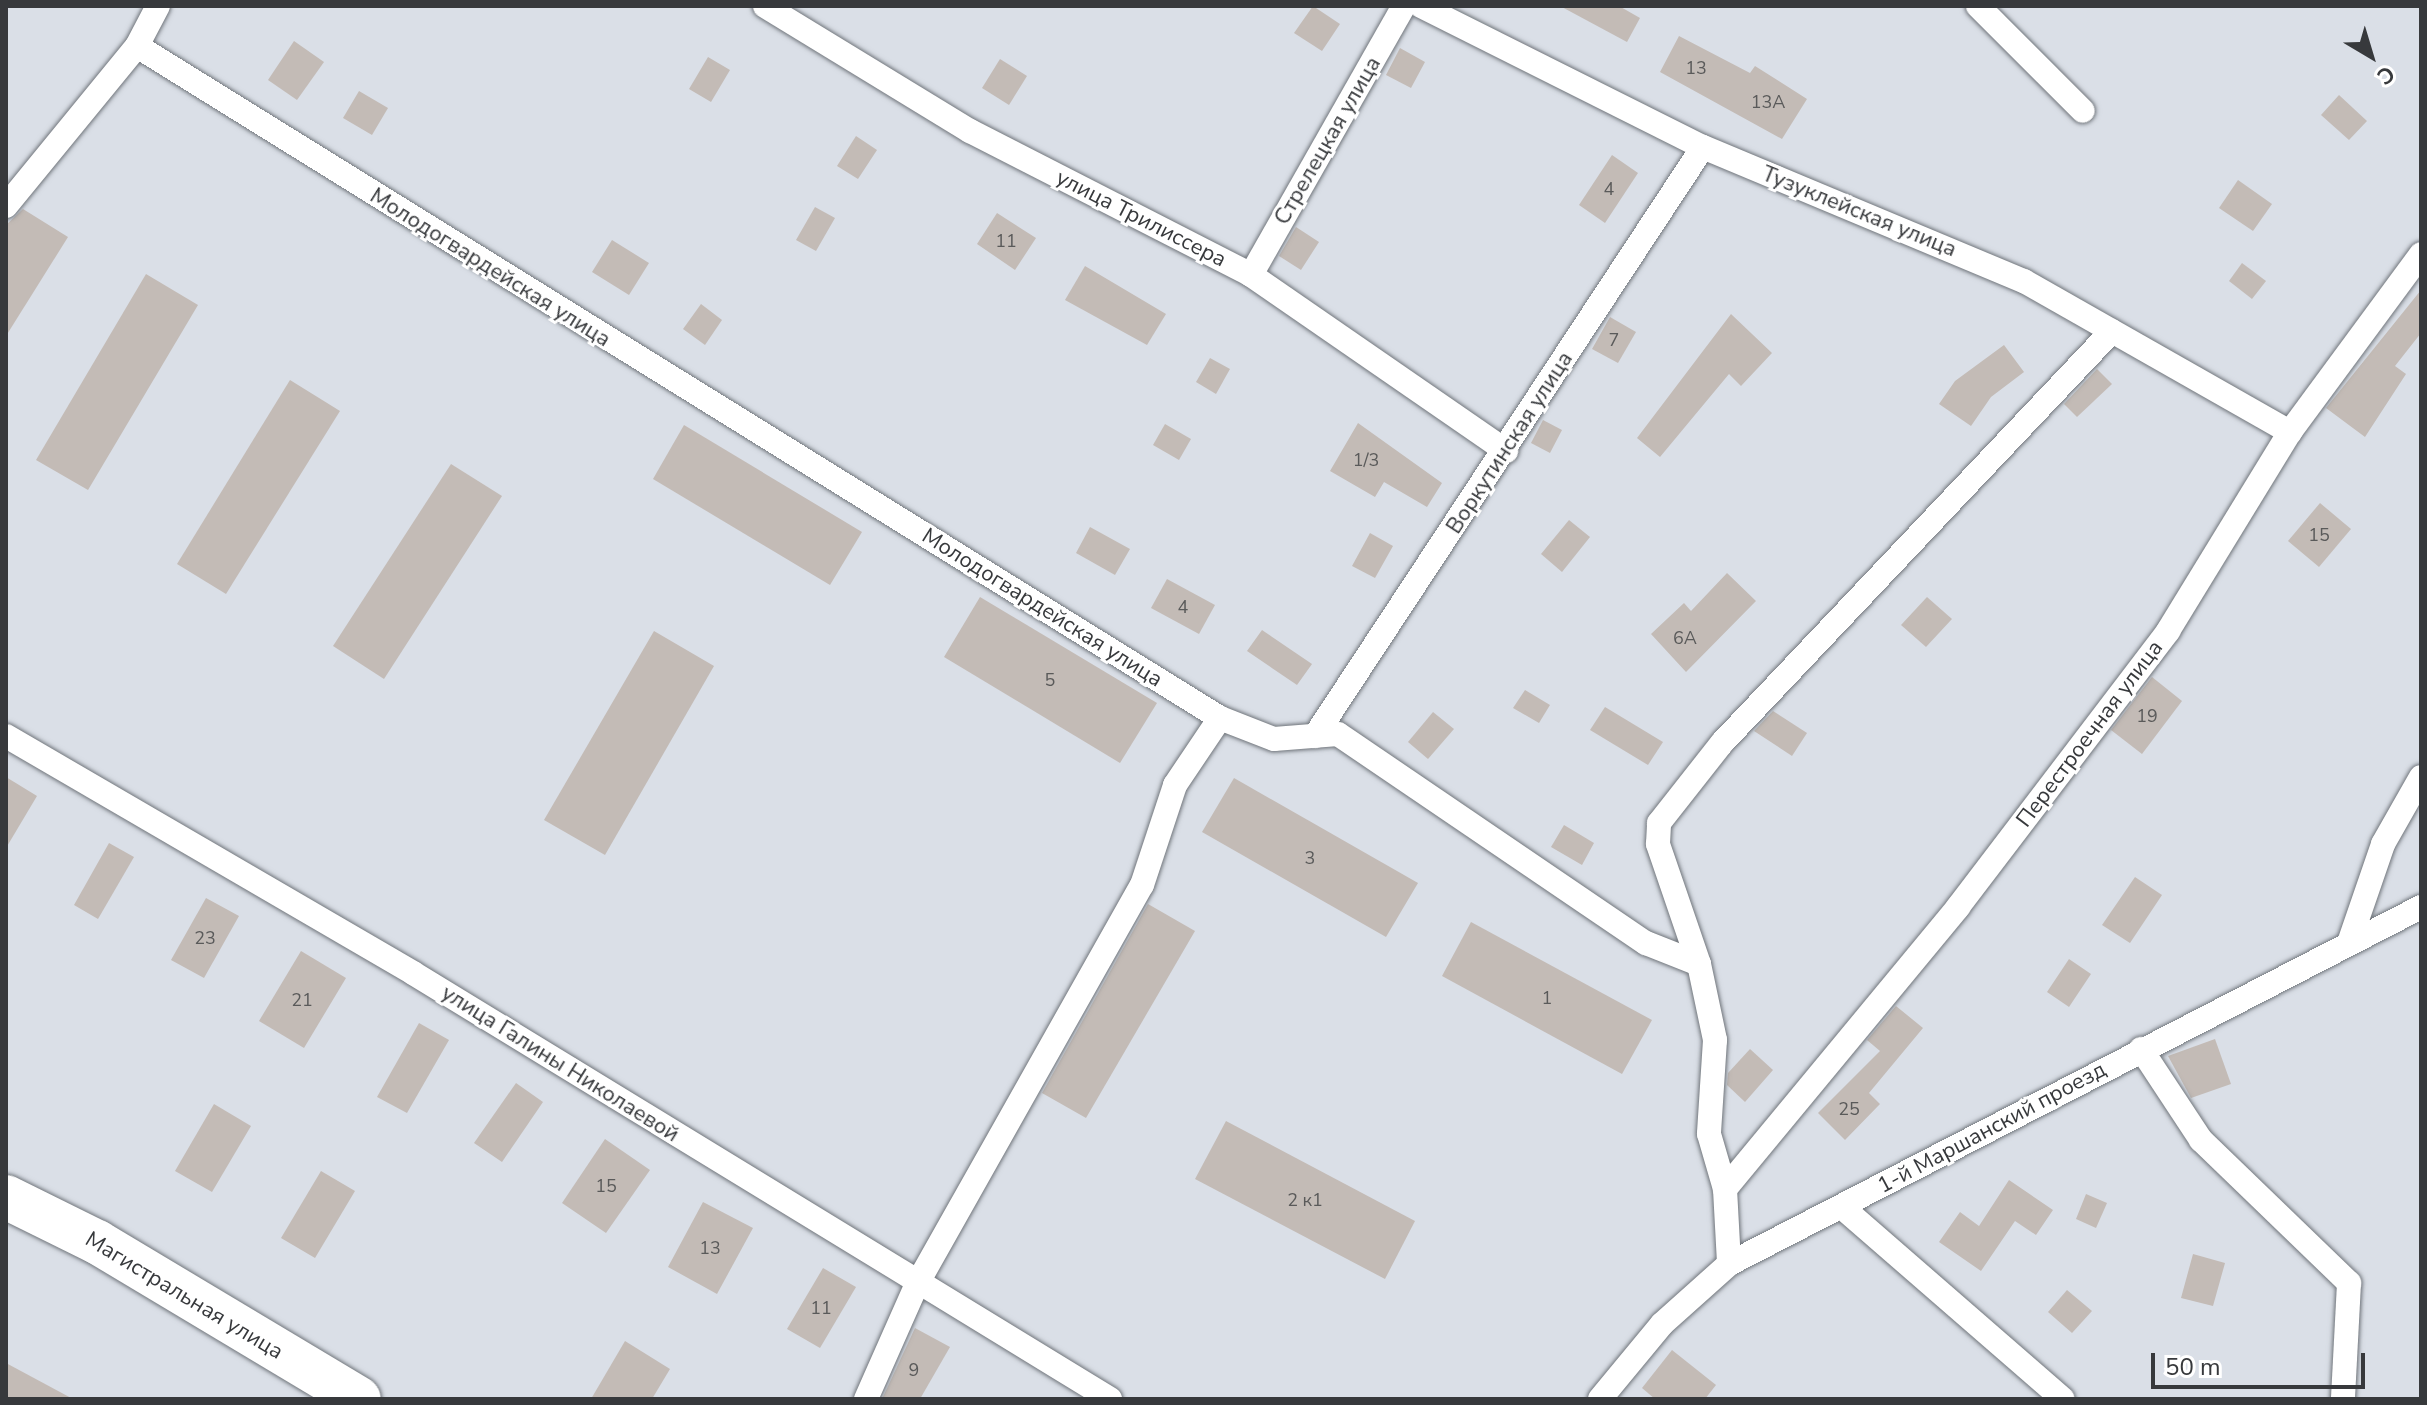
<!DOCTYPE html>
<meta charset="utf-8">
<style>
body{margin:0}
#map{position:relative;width:2427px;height:1405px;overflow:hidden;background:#dadfe7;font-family:"Nunito Sans",sans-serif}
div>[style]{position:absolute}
.building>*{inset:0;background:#c3bbb6}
.roads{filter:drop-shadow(0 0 2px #70757b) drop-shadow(0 0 2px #70757b)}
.street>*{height:24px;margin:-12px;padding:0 12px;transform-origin:12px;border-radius:12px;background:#fff}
.highway>*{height:44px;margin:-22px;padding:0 22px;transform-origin:22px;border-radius:22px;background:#fff}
span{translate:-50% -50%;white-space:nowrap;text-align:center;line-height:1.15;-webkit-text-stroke:6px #fff;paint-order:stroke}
.number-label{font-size:18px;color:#5a5a5a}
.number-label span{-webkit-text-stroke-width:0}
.street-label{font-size:22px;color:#37393c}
.frame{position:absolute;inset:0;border:8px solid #37393c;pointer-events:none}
.north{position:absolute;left:2331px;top:16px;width:80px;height:80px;-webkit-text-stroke:6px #fff;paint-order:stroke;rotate:142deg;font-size:22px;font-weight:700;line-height:32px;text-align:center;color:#37393c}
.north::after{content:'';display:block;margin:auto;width:28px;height:36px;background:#37393c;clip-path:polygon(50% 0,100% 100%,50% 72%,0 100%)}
.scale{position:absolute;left:2151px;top:1353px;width:214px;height:36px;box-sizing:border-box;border:4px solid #37393c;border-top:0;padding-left:10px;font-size:24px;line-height:28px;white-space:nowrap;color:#37393c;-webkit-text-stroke:6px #fff;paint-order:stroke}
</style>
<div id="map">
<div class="building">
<i style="clip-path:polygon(1313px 6px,1340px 24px,1322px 51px,1294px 33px)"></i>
<i style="clip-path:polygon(1560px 6px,1619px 6px,1640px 18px,1627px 42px)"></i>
<i style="clip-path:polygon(1679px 36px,1750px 73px,1755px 66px,1807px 99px,1782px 139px,1660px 72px)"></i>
<i style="clip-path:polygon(294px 41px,324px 62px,297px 100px,268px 80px)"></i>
<i style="clip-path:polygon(1400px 48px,1425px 62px,1411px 88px,1386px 75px)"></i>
<i style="clip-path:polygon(708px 57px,730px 70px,711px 102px,689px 89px)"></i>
<i style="clip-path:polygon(1000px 59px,1027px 76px,1009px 105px,982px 88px)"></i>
<i style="clip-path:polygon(359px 91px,388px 108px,372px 135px,343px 118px)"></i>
<i style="clip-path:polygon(2339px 95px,2367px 121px,2349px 140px,2321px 115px)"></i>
<i style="clip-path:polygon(856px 136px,877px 150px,858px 179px,837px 166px)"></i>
<i style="clip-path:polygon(1612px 155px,1638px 173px,1605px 223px,1579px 205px)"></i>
<i style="clip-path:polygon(2238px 180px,2272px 204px,2253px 231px,2219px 208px)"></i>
<i style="clip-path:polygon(815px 207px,835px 218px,816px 251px,796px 240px)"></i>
<i style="clip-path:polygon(23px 209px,68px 237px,6px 336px,6px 225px)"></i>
<i style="clip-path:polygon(997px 213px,1036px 238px,1015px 270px,977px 244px)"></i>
<i style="clip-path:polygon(1296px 227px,1319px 242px,1301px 270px,1279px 256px)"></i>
<i style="clip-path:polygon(612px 240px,649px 263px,629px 295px,592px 272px)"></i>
<i style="clip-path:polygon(2242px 263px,2266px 281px,2252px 299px,2229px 281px)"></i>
<i style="clip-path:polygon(1085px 266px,1166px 314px,1147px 345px,1065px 300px)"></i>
<i style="clip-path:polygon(146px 274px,198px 305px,88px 490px,36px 460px)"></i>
<i style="clip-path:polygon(2421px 290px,2421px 333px,2395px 366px,2406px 374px,2365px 437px,2326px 408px)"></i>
<i style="clip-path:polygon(701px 304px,722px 320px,705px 345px,683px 329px)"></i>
<i style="clip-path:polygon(1731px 314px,1772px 353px,1741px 386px,1729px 374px,1660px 457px,1637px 438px)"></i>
<i style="clip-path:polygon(1610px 317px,1636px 332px,1618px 363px,1592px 349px)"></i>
<i style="clip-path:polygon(2004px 345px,2024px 372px,1991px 397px,1971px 426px,1939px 404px,1955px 381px)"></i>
<i style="clip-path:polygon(1210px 358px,1230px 369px,1216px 394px,1196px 382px)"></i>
<i style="clip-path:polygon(2097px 369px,2112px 384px,2077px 417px,2064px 404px)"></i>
<i style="clip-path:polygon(290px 380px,340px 411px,226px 594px,177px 564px)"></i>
<i style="clip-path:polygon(1543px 420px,1562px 430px,1550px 453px,1531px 443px)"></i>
<i style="clip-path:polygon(1358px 423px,1442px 483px,1427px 507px,1384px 482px,1375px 497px,1330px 471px)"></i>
<i style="clip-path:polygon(1165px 424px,1191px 439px,1179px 460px,1153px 445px)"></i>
<i style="clip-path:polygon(684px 425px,862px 532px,830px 585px,653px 479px)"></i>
<i style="clip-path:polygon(451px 464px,502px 496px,384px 679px,333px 646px)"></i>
<i style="clip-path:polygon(2320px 503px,2351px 529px,2319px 567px,2288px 541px)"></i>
<i style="clip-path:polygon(1569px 520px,1590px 537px,1562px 572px,1541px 554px)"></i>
<i style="clip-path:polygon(1090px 527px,1130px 549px,1115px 575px,1076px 553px)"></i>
<i style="clip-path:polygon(1370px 533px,1393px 546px,1375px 578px,1352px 566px)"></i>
<i style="clip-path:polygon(1727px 573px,1756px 601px,1686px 672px,1651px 634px,1684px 603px,1691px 611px)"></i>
<i style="clip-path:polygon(1167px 579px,1215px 605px,1199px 634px,1151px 608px)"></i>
<i style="clip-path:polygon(980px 597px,1157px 703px,1120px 763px,944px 657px)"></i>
<i style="clip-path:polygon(1927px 597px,1952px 619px,1926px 647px,1901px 625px)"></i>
<i style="clip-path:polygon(1262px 630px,1312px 664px,1297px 685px,1247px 651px)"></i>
<i style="clip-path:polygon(654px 631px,714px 666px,605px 855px,544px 820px)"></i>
<i style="clip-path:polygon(2152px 677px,2182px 701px,2142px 754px,2111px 730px)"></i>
<i style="clip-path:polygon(1525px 690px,1550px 705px,1539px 723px,1513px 708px)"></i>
<i style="clip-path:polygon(1605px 707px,1663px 742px,1648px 765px,1590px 730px)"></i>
<i style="clip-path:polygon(1773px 711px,1807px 733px,1792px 756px,1754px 731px)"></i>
<i style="clip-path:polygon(1433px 712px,1454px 729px,1428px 759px,1408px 742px)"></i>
<i style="clip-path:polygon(6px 777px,37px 796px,6px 848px)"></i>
<i style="clip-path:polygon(1234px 778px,1418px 883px,1386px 937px,1202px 832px)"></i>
<i style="clip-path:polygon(1564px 825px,1594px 843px,1582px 865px,1551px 847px)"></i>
<i style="clip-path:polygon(109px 843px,134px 857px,98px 919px,74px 905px)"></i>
<i style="clip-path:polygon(2135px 877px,2162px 895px,2130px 943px,2102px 925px)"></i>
<i style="clip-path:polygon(206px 898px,239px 916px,204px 978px,171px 960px)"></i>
<i style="clip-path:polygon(1148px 904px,1195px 931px,1086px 1118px,1042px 1093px)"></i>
<i style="clip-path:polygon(1471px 922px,1652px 1020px,1622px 1074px,1442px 976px)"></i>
<i style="clip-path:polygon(301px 951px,346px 978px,304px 1048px,259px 1021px)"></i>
<i style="clip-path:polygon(2069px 959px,2091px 974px,2069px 1007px,2047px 992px)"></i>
<i style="clip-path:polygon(1896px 1006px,1923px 1028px,1869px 1093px,1880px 1104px,1845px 1140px,1818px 1113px,1880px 1051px,1867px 1040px)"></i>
<i style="clip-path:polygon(419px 1023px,449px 1040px,407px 1113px,377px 1097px)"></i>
<i style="clip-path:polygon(2215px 1039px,2231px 1084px,2191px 1098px,2168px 1056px)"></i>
<i style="clip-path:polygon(1750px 1049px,1773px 1070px,1745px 1102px,1727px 1085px,1728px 1073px)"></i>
<i style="clip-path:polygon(516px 1083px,543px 1102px,502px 1162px,474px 1143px)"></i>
<i style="clip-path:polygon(214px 1104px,251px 1126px,212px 1192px,175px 1171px)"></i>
<i style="clip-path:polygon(1226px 1121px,1415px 1221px,1385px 1279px,1195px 1179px)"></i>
<i style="clip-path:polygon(605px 1139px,650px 1170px,606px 1233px,562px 1203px)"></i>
<i style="clip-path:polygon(321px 1171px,355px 1191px,315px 1258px,281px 1238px)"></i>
<i style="clip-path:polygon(2009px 1180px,2053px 1210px,2036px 1235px,2015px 1221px,1981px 1271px,1939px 1242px,1960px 1212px,1979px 1226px)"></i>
<i style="clip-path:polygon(2086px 1194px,2107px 1203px,2096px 1228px,2076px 1219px)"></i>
<i style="clip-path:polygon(703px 1202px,753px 1228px,717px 1294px,668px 1267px)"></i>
<i style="clip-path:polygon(2193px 1254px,2225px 1263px,2213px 1306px,2181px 1298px)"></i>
<i style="clip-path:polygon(823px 1268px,856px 1287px,820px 1348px,787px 1329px)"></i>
<i style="clip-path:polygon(2067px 1290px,2092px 1311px,2072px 1333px,2048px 1312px)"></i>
<i style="clip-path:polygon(915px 1328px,950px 1347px,920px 1399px,882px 1399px)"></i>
<i style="clip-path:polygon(625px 1341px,670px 1369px,652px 1399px,591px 1399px)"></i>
<i style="clip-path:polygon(1672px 1350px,1716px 1385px,1705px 1399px,1655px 1399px,1642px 1388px)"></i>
<i style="clip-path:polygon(6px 1363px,73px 1399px,6px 1399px)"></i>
</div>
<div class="roads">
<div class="street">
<i style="left:765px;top:6px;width:240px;rotate:31.4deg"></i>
<i style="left:970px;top:131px;width:316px;rotate:27.1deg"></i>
<i style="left:1251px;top:275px;width:310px;rotate:34.6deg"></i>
<i style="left:1421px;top:6px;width:315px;rotate:26.6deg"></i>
<i style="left:1703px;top:147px;width:348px;rotate:22.7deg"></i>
<i style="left:2024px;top:281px;width:306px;rotate:29.6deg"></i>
<i style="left:1978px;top:6px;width:148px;rotate:45deg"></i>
<i style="left:137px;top:46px;width:1275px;rotate:31.82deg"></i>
<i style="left:1220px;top:718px;width:58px;rotate:21.3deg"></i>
<i style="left:1274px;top:739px;width:64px;rotate:-4.5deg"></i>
<i style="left:1338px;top:734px;width:372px;rotate:34.2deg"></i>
<i style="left:1646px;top:943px;width:57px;rotate:21.6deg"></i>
<i style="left:1699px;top:964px;width:78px;rotate:78.1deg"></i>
<i style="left:1715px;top:1040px;width:94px;rotate:93.7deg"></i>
<i style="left:1709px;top:1134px;width:57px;rotate:73.8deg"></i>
<i style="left:1725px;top:1189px;width:75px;rotate:86.9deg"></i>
<i style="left:6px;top:206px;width:207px;rotate:-50.7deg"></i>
<i style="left:137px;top:46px;width:45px;rotate:-62.3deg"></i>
<i style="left:1251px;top:275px;width:309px;rotate:-60.4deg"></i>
<i style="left:6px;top:736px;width:471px;rotate:30.2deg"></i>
<i style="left:413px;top:973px;width:817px;rotate:31.43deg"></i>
<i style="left:1315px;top:736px;width:705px;rotate:-56.63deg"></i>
<i style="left:2349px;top:943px;width:105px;rotate:-71deg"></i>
<i style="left:2383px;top:844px;width:77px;rotate:-60.4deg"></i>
<i style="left:1699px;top:964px;width:127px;rotate:-108.9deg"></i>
<i style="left:1658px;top:844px;width:21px;rotate:-87deg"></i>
<i style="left:1659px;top:823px;width:102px;rotate:-51.8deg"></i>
<i style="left:1722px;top:743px;width:567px;rotate:-46.57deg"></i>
<i style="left:2141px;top:1049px;width:109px;rotate:56.6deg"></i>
<i style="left:2201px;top:1140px;width:206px;rotate:44deg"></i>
<i style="left:2349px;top:1283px;width:116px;rotate:93deg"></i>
<i style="left:1725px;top:1189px;width:366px;rotate:-50.4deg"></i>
<i style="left:1958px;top:907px;width:347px;rotate:-52.7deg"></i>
<i style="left:2168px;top:631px;width:233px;rotate:-58.5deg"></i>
<i style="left:2290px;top:432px;width:221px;rotate:-53.6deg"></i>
<i style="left:1843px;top:1208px;width:291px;rotate:41deg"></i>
<i style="left:866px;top:1399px;width:126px;rotate:-66.1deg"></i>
<i style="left:917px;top:1284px;width:458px;rotate:-60.6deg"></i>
<i style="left:1142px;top:885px;width:105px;rotate:-71.7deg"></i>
<i style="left:1175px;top:785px;width:81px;rotate:-56.1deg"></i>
<i style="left:1600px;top:1399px;width:97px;rotate:-50.4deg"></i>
<i style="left:1662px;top:1324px;width:90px;rotate:-41.8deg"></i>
<i style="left:1729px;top:1264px;width:779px;rotate:-27.29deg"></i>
</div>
<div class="highway">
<i style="left:6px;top:1197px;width:102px;rotate:26.3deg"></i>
<i style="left:97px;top:1242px;width:305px;rotate:30.9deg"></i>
</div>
</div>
<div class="number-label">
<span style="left:1696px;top:68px">13</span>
<span style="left:1768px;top:102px">13А</span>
<span style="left:1609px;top:189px">4</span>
<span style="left:1006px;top:241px">11</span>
<span style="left:1614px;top:340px">7</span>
<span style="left:1366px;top:460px">1/3</span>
<span style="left:2319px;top:535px">15</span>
<span style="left:1183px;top:607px">4</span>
<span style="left:1685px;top:638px">6А</span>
<span style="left:1050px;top:680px">5</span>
<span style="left:2147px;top:716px">19</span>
<span style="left:1310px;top:858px">3</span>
<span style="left:205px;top:938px">23</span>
<span style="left:1547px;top:998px">1</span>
<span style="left:302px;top:1000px">21</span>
<span style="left:1849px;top:1109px">25</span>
<span style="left:606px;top:1186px">15</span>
<span style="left:1305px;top:1200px">2 к1</span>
<span style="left:710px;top:1248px">13</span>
<span style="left:821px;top:1308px">11</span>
<span style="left:914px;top:1370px">9</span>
</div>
<div class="street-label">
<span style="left:1328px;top:141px;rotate:-60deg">Стрелецкая улица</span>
<span style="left:1859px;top:212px;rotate:22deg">Тузуклейская улица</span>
<span style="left:1141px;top:219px;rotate:27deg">улица Трилиссера</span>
<span style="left:490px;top:268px;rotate:32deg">Молодогвардейская улица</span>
<span style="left:1510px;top:443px;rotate:-57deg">Воркутинская улица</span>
<span style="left:1042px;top:608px;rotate:32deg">Молодогвардейская улица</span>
<span style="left:2090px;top:734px;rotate:-53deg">Перестроечная улица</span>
<span style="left:560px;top:1064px;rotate:32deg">улица Галины Николаевой</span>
<span style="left:1992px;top:1128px;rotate:-28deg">1-й Маршанский проезд</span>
<span style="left:184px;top:1296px;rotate:31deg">Магистральная улица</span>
</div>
<div class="frame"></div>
<div class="north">С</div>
<div class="scale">50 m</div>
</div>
